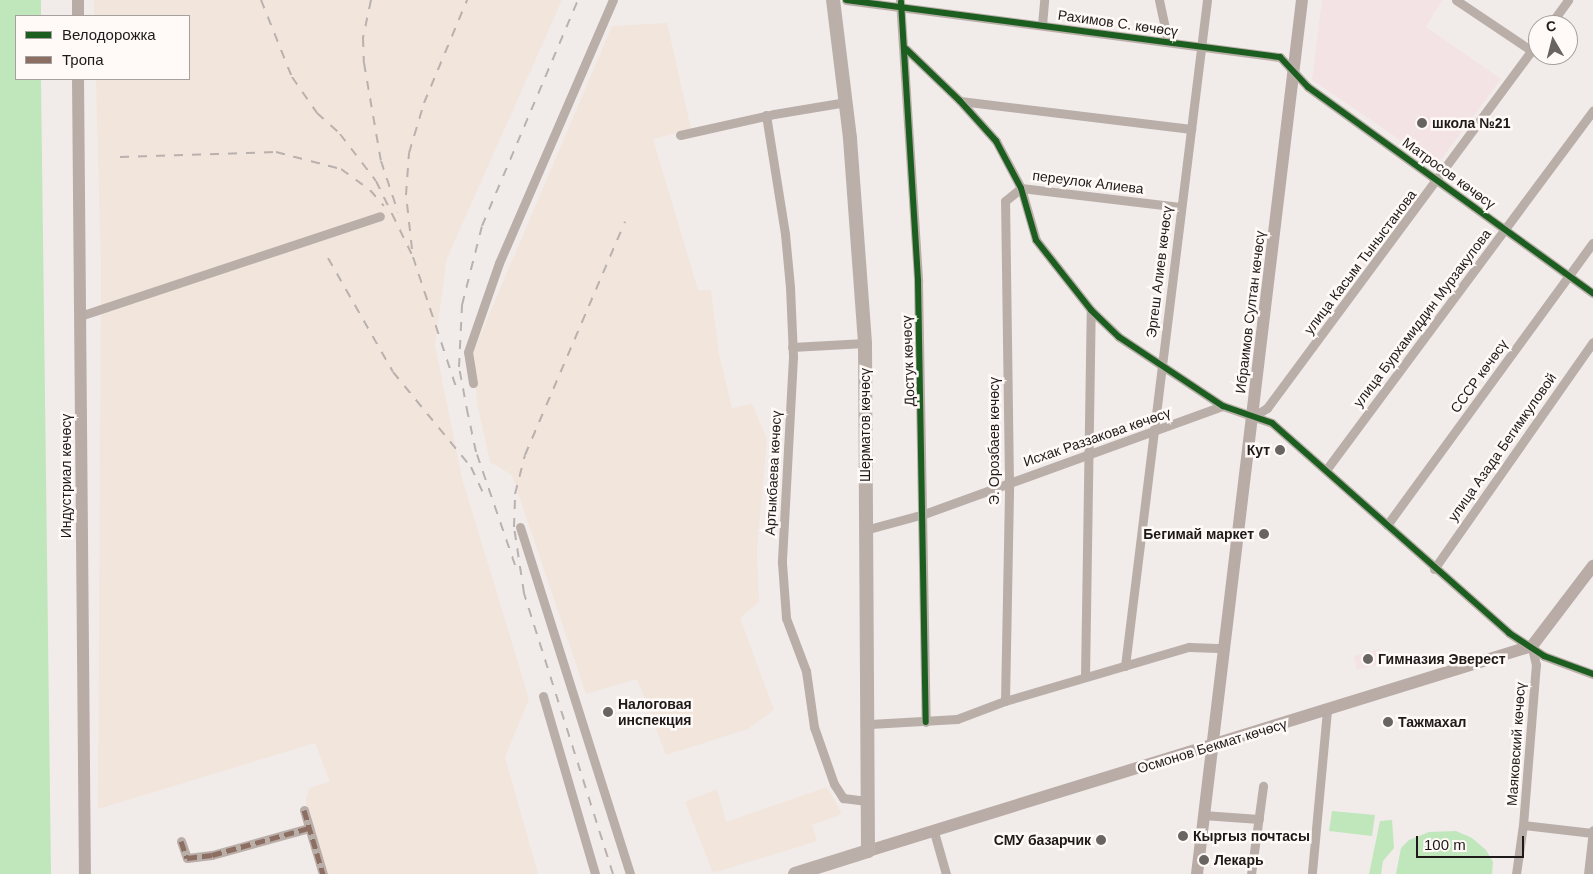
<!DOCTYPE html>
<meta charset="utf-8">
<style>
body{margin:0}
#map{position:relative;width:1593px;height:874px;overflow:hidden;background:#f1ecea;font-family:Helvetica,sans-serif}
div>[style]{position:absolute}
.industrial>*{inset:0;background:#f2e5dc}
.education>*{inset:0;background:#f4e3e4}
.green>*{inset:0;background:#c0e6bb}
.street>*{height:9px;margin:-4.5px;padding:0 4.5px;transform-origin:4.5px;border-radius:4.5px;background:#baaea9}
.secondary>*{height:12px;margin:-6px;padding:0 6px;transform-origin:6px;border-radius:6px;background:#b9aca7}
.primary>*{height:14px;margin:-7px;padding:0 7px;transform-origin:7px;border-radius:7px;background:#bbb0a9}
.rail>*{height:2px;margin-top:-1px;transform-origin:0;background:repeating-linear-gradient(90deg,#b9b1ae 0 9px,transparent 0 18px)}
.quiet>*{height:5px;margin-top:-2.5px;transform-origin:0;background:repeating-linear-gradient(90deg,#8d6e63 0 10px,transparent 0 15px)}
.cycleway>*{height:6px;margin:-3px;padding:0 3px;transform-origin:3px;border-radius:3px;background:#1b5e20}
.dots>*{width:14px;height:14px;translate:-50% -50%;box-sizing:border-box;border:2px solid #fff9f7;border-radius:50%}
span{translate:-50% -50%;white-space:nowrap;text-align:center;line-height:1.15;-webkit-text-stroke:5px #fff9f7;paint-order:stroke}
.street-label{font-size:14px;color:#1d1a19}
.poi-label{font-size:14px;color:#1d1a19;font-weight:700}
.left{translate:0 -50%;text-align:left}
.right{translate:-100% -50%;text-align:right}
.legend{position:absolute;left:15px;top:15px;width:175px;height:65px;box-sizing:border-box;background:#fff9f7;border:1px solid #a5a09e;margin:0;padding:6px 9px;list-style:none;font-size:15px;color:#1d1a19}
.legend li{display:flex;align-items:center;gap:10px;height:25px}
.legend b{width:25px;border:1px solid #a5a09e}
.north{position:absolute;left:1528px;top:15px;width:50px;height:50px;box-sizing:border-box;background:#fff9f7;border:1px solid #a5a09e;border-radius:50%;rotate:352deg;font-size:14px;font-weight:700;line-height:20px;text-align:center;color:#1d1a19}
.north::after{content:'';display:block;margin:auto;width:18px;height:22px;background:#676462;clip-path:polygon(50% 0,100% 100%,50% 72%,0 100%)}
.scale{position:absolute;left:1416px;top:836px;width:108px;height:22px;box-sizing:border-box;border:2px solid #1d1a19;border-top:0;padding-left:6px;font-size:15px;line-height:18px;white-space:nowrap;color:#1d1a19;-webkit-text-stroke:4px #fff9f7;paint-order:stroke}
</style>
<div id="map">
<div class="industrial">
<i style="clip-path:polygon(94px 0,562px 0,447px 258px,435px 345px,462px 478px,529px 699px,505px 757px,538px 874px,320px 874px,307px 829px,306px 799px,309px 788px,330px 782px,315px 743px,98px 809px,101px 269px,96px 79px,189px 79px,189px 16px,94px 16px)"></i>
<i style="clip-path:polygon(667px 23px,691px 129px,653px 139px,698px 290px,711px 290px,719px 354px,732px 408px,752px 404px,767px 439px,757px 549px,759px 602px,740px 618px,774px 710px,748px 729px,666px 755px,637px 679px,586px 694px,512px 475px,490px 462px,477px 403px,474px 350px,612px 26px)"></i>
<i style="clip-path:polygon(827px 787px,842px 814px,812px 825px,817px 841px,713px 873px,685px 802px,717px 789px,726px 822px)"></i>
</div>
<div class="education">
<i style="clip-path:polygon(1322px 0,1442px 0,1426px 27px,1501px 79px,1437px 165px,1312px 80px)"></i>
<i style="clip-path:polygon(1379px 649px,1383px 663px,1357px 670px,1354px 656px)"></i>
</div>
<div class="green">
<i style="clip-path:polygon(0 0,41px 0,41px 16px,16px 16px,16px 79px,41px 79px,51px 874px,0 874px)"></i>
<i style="clip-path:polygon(1332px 811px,1375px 815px,1372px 836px,1329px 831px)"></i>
<i style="clip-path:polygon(1392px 820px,1394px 848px,1383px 861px,1381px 874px,1369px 874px,1380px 821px)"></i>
<i style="clip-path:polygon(1456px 831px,1472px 838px,1486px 850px,1493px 862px,1492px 874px,1396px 874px,1401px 848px,1409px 840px,1429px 832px)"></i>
</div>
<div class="street">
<i style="left:846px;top:0;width:438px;rotate:7.5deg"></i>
<i style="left:1280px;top:57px;width:41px;rotate:47deg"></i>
<i style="left:1308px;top:87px;width:352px;rotate:35.9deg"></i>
<i style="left:900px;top:0;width:282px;rotate:86.3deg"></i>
<i style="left:918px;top:281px;width:441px;rotate:89deg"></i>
<i style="left:1159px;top:0;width:43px;rotate:77.9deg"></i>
<i style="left:1456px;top:0;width:92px;rotate:33.9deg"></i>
<i style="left:1042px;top:25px;width:25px;rotate:-85deg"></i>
<i style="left:1550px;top:25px;width:31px;rotate:-54deg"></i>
<i style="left:906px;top:49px;width:75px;rotate:43.9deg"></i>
<i style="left:960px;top:101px;width:54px;rotate:48deg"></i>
<i style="left:996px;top:141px;width:53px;rotate:62deg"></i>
<i style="left:1021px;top:188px;width:54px;rotate:73.9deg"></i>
<i style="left:1036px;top:240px;width:89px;rotate:51.8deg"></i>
<i style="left:1091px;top:310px;width:39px;rotate:44deg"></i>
<i style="left:1119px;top:337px;width:125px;rotate:33.6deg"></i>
<i style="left:1223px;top:406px;width:52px;rotate:19.1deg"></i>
<i style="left:1272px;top:423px;width:317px;rotate:41.5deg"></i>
<i style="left:1509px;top:633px;width:42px;rotate:33.3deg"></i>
<i style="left:1544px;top:656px;width:52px;rotate:20.2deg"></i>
<i style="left:960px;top:101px;width:233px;rotate:6.9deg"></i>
<i style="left:766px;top:115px;width:121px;rotate:80.9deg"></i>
<i style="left:785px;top:234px;width:53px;rotate:84.6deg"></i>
<i style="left:790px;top:287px;width:70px;rotate:87.5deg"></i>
<i style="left:793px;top:357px;width:206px;rotate:93.1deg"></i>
<i style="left:782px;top:563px;width:55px;rotate:85.8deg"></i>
<i style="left:786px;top:618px;width:57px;rotate:69.3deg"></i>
<i style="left:806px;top:671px;width:57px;rotate:81.9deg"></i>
<i style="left:814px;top:727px;width:60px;rotate:70.7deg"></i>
<i style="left:834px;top:784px;width:17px;rotate:57deg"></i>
<i style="left:843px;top:798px;width:26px;rotate:7deg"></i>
<i style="left:680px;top:135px;width:96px;rotate:-12.6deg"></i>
<i style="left:774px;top:114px;width:73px;rotate:-9.5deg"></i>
<i style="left:80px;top:316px;width:316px;rotate:-18.4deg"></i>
<i style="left:792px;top:347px;width:73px;rotate:-3.1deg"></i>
<i style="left:473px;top:383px;width:31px;rotate:-99deg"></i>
<i style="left:468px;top:352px;width:94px;rotate:-70.8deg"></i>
<i style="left:499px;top:263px;width:287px;rotate:-66.6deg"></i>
<i style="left:1251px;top:418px;width:19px;rotate:-32deg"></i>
<i style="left:1267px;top:408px;width:455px;rotate:-53.5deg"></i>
<i style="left:1326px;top:470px;width:448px;rotate:-53.4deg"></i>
<i style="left:1387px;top:525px;width:349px;rotate:-53.9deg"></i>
<i style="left:520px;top:527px;width:364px;rotate:72.4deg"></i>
<i style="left:865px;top:530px;width:61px;rotate:-15.2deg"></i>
<i style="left:924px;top:514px;width:318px;rotate:-19.9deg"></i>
<i style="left:1434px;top:569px;width:277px;rotate:-55deg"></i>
<i style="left:1125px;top:666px;width:671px;rotate:-82.98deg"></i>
<i style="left:1085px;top:677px;width:367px;rotate:-89.1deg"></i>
<i style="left:543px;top:696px;width:185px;rotate:73.7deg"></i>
<i style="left:1005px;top:701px;width:218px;rotate:-88.9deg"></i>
<i style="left:1009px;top:483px;width:282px;rotate:-90.8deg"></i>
<i style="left:1005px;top:201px;width:21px;rotate:-39deg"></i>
<i style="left:1021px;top:188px;width:160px;rotate:6.8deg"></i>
<i style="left:870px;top:724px;width:87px;rotate:-3.3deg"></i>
<i style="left:957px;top:719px;width:51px;rotate:-20.6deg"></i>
<i style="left:1005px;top:701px;width:192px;rotate:-16.4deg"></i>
<i style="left:1189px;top:647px;width:36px;rotate:2deg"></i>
<i style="left:304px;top:810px;width:67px;rotate:73.5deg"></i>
<i style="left:1203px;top:815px;width:56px;rotate:4.1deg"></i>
<i style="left:1523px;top:825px;width:70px;rotate:6.5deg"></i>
<i style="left:934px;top:832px;width:44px;rotate:74.1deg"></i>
<i style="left:181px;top:841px;width:18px;rotate:71deg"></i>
<i style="left:187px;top:858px;width:25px;rotate:-7deg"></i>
<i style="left:212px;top:855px;width:101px;rotate:-15.6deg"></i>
<i style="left:1312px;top:872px;width:162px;rotate:-84.7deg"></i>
<i style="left:1251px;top:874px;width:89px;rotate:-82.2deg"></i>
<i style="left:1516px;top:874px;width:49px;rotate:-81.9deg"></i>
<i style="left:1523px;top:825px;width:161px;rotate:-85.4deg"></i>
<i style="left:1536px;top:665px;width:18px;rotate:-103deg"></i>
<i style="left:1588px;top:874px;width:44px;rotate:-83.5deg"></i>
</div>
<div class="secondary">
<i style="left:78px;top:0;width:16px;rotate:90deg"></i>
<i style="left:78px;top:79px;width:795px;rotate:89.5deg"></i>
<i style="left:868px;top:851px;width:695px;rotate:-17.16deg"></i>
<i style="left:1532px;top:646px;width:101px;rotate:-52.7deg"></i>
<i style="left:1197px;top:874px;width:880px;rotate:-83.15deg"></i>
</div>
<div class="primary">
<i style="left:795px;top:874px;width:77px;rotate:-17.5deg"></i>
<i style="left:868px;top:851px;width:508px;rotate:-90.34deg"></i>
<i style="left:865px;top:343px;width:206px;rotate:-94.2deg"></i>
<i style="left:850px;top:138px;width:139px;rotate:-97deg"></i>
</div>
<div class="rail">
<i style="left:261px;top:0;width:83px;rotate:68.1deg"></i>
<i style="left:292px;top:77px;width:44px;rotate:55.2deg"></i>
<i style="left:317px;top:113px;width:31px;rotate:42deg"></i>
<i style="left:340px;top:134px;width:59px;rotate:52.5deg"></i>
<i style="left:376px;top:181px;width:85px;rotate:64deg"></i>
<i style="left:413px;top:257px;width:140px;rotate:71.7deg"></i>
<i style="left:371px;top:0;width:39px;rotate:102deg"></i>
<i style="left:363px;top:38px;width:25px;rotate:88deg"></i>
<i style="left:364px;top:63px;width:99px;rotate:80.2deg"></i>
<i style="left:381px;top:161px;width:54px;rotate:71.6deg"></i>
<i style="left:120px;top:157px;width:156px;rotate:-1.8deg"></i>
<i style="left:276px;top:152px;width:67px;rotate:14.7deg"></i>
<i style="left:341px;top:169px;width:36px;rotate:36deg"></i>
<i style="left:370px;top:190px;width:21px;rotate:49deg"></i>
<i style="left:412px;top:249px;width:54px;rotate:-96.3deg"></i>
<i style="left:406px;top:195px;width:42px;rotate:-85.9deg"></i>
<i style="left:409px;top:153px;width:52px;rotate:-73.3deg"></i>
<i style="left:424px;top:103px;width:112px;rotate:-67.3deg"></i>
<i style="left:328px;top:258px;width:131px;rotate:60.3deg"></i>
<i style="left:393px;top:372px;width:123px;rotate:50.6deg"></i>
<i style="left:471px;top:467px;width:33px;rotate:65deg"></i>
<i style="left:515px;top:565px;width:120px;rotate:-109deg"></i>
<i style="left:476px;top:452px;width:38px;rotate:-102deg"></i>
<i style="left:468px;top:415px;width:49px;rotate:-100.6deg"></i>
<i style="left:459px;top:367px;width:62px;rotate:-87.2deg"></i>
<i style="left:462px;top:305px;width:81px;rotate:-75.8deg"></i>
<i style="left:482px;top:226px;width:246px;rotate:-67deg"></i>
<i style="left:613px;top:874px;width:295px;rotate:-107.6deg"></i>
<i style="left:524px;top:593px;width:67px;rotate:-98.6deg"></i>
<i style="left:514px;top:527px;width:33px;rotate:-88deg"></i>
<i style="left:515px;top:494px;width:40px;rotate:-75.6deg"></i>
<i style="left:525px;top:455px;width:254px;rotate:-66.8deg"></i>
</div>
<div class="quiet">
<i style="left:304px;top:810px;width:67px;rotate:73.5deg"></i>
<i style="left:181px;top:841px;width:18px;rotate:71deg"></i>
<i style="left:187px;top:858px;width:25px;rotate:-7deg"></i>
<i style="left:212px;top:855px;width:101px;rotate:-15.6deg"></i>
</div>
<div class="cycleway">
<i style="left:846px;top:0;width:438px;rotate:7.5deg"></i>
<i style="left:1280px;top:57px;width:41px;rotate:47deg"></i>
<i style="left:1308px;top:87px;width:352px;rotate:35.9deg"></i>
<i style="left:901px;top:2px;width:280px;rotate:86.5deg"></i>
<i style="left:918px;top:281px;width:441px;rotate:89deg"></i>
<i style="left:906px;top:49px;width:75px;rotate:43.9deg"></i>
<i style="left:960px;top:101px;width:54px;rotate:48deg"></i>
<i style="left:996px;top:141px;width:53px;rotate:62deg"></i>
<i style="left:1021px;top:188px;width:54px;rotate:73.9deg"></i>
<i style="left:1036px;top:240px;width:89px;rotate:51.8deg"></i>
<i style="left:1091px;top:310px;width:39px;rotate:44deg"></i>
<i style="left:1119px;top:337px;width:125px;rotate:33.6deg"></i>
<i style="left:1223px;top:406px;width:52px;rotate:19.1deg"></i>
<i style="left:1272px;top:423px;width:317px;rotate:41.5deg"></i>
<i style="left:1509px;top:633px;width:42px;rotate:33.3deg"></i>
<i style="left:1544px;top:656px;width:52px;rotate:20.2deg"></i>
</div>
<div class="dots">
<i style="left:1422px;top:123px;background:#676462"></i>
<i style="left:1280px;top:450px;background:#676462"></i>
<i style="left:1264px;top:534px;background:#676462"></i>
<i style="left:1368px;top:659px;background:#676462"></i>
<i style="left:608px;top:712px;background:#676462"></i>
<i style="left:1388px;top:722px;background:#676462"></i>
<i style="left:1183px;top:836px;background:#676462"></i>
<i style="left:1101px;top:840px;background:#676462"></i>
<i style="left:1204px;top:860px;background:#676462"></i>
</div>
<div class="street-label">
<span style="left:1118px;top:23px;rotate:8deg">Рахимов С. көчөсү</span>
<span style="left:1449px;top:173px;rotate:36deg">Матросов көчөсү</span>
<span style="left:1088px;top:182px;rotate:7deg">переулок Алиева</span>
<span style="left:1360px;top:262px;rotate:-53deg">улица Касым Тыныстанова</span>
<span style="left:1159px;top:272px;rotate:-83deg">Эргеш Алиев көчөсү</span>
<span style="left:1250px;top:312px;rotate:-83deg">Ибраимов Султан көчөсү</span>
<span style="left:1422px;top:318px;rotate:-53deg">улица Бурхамиддин Мурзакулова</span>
<span style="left:908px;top:361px;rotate:-92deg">Достук көчөсү</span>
<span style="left:1479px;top:376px;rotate:-54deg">СССР көчөсү</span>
<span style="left:865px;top:425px;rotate:-90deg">Шерматов көчөсү</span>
<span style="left:1097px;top:437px;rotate:-19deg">Исхак Раззакова көчөсү</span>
<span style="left:994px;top:441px;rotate:-90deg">Э. Орозбаев көчөсү</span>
<span style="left:1502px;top:447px;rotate:-55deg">улица Азада Бегимкуловой</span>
<span style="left:773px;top:473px;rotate:-87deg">Артыкбаева көчөсү</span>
<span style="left:66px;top:476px;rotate:-90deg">Индустриал көчөсү</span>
<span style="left:1516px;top:744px;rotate:-86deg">Маяковский көчөсү</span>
<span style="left:1212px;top:746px;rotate:-17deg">Осмонов Бекмат көчөсү</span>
</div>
<div class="poi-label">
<span class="left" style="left:1432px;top:123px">школа №21</span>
<span class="right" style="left:1270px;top:450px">Кут</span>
<span class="right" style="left:1254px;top:534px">Бегимай маркет</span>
<span class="left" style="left:1378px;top:659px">Гимназия Эверест</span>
<span class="left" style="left:618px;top:712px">Налоговая<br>инспекция</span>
<span class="left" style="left:1398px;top:722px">Тажмахал</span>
<span class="left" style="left:1193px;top:836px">Кыргыз почтасы</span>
<span class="right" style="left:1091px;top:840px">СМУ базарчик</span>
<span class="left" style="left:1214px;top:860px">Лекарь</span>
</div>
<ul class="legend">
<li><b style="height:6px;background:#1b5e20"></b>Велодорожка</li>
<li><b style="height:6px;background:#8d6e63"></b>Тропа</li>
</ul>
<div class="north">С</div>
<div class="scale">100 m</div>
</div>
